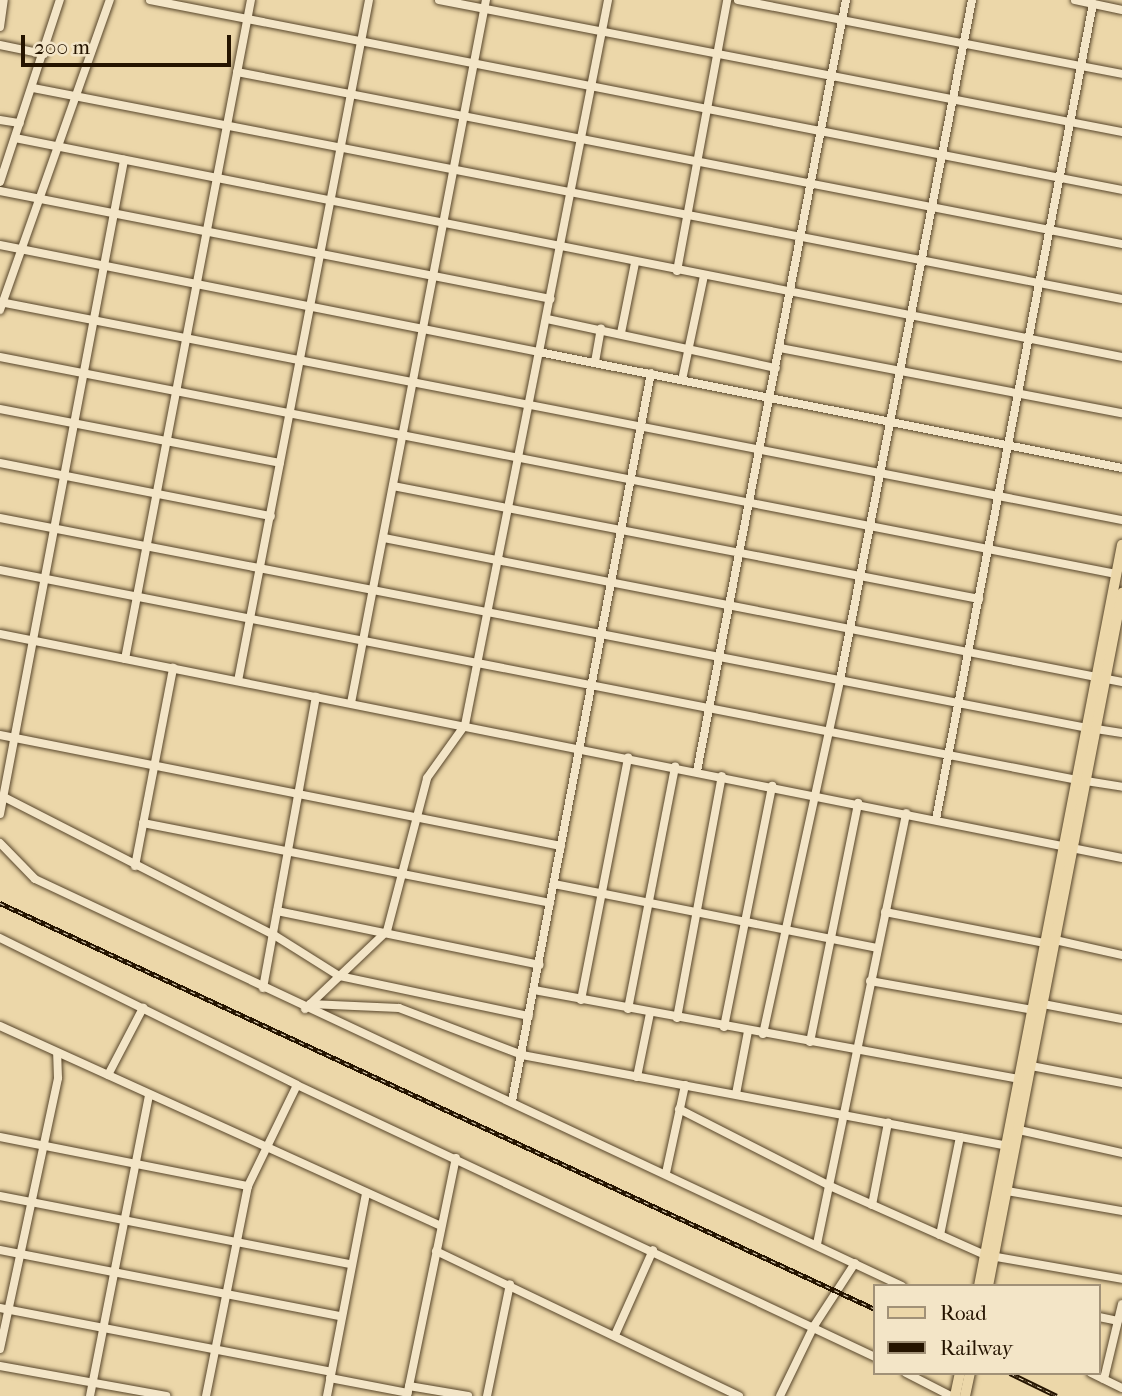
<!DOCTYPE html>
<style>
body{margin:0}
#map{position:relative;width:1122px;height:1396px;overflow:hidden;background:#ecd7a9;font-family:"IM FELL French Canon",serif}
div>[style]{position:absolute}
.roads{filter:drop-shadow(0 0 2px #57452a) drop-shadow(0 0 2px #57452a)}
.minor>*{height:8px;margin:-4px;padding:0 4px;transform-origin:4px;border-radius:4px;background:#f3e5c7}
.major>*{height:10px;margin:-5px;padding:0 5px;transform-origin:5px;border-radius:5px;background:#ecd7a9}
.rail>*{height:4.5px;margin-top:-2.25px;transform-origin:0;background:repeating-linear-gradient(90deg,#f3e5c7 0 5px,#251400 0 10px);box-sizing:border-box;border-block:2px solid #251400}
span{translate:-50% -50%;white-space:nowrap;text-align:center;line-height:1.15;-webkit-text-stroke:5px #f3e5c7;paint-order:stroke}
.legend{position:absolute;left:873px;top:1284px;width:228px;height:91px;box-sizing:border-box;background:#f3e5c7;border:2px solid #a19177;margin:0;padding:9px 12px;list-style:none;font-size:21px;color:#251400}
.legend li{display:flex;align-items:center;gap:14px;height:35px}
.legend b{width:35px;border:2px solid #a19177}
.scale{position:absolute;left:21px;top:35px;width:210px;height:32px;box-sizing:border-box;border:4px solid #251400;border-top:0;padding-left:9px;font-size:21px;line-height:24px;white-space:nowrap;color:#251400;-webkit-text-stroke:5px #f3e5c7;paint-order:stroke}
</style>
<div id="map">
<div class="roads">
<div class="minor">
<i style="left:150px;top:0;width:990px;rotate:11.06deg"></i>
<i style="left:439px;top:0;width:696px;rotate:10.94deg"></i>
<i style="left:738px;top:0;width:391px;rotate:10.9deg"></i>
<i style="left:1075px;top:0;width:48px;rotate:12deg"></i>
<i style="left:0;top:27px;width:27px;rotate:-82deg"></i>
<i style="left:0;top:45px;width:45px;rotate:11.6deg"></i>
<i style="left:237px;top:72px;width:902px;rotate:11deg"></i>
<i style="left:33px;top:88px;width:1109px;rotate:10.97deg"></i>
<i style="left:0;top:120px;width:20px;rotate:9deg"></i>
<i style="left:15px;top:138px;width:1128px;rotate:11.19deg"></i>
<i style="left:0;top:182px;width:192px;rotate:-71.8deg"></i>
<i style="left:0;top:191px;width:561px;rotate:11.09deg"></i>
<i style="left:0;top:245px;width:550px;rotate:11.23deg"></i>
<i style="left:539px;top:352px;width:359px;rotate:-78.9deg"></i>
<i style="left:677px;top:271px;width:276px;rotate:-79.5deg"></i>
<i style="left:0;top:302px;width:1143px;rotate:11deg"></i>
<i style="left:0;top:310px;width:329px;rotate:-70.5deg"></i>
<i style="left:547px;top:319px;width:234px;rotate:12.1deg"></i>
<i style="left:621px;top:333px;width:71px;rotate:-78.7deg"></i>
<i style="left:780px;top:348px;width:348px;rotate:10.8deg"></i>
<i style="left:0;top:357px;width:1137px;rotate:11deg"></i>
<i style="left:595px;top:362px;width:34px;rotate:-80deg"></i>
<i style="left:682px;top:380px;width:106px;rotate:-78.1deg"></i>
<i style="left:0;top:409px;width:285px;rotate:10.9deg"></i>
<i style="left:0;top:463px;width:276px;rotate:11.1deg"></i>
<i style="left:393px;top:486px;width:597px;rotate:10.91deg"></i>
<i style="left:0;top:518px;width:1107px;rotate:10.93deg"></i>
<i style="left:384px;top:538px;width:752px;rotate:11.04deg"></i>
<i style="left:0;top:570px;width:1097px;rotate:11.03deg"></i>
<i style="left:0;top:634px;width:1144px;rotate:11.29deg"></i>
<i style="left:125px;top:659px;width:671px;rotate:-79.18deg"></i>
<i style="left:238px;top:681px;width:693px;rotate:-79.11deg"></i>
<i style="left:351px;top:703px;width:716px;rotate:-79.13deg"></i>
<i style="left:1096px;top:729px;width:26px;rotate:9deg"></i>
<i style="left:0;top:735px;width:572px;rotate:11.19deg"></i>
<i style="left:697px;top:771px;width:785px;rotate:-79.06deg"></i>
<i style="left:1086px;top:781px;width:36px;rotate:9deg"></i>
<i style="left:4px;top:797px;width:303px;rotate:27.1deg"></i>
<i style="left:274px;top:935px;width:77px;rotate:32.2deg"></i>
<i style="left:339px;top:976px;width:194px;rotate:11.9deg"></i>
<i style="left:0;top:814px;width:666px;rotate:-79.26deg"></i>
<i style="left:936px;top:819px;width:830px;rotate:-79.1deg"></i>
<i style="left:143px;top:823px;width:415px;rotate:11.1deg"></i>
<i style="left:0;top:843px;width:50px;rotate:45.8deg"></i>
<i style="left:35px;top:879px;width:958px;rotate:25.15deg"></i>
<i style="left:135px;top:866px;width:202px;rotate:-79.1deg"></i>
<i style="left:554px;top:884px;width:329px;rotate:11.2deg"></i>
<i style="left:277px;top:911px;width:268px;rotate:11.6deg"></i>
<i style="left:885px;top:912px;width:163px;rotate:11deg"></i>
<i style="left:0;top:938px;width:331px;rotate:26.3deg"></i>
<i style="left:297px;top:1085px;width:639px;rotate:25.2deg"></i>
<i style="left:1055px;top:940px;width:69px;rotate:12.6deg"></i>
<i style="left:870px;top:981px;width:165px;rotate:10.1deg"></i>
<i style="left:263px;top:988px;width:296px;rotate:-79.7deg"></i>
<i style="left:534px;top:990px;width:494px;rotate:10.4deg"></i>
<i style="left:581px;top:1000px;width:247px;rotate:-79deg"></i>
<i style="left:310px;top:1004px;width:89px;rotate:2.6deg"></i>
<i style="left:399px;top:1008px;width:132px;rotate:20.9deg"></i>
<i style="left:522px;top:1055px;width:492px;rotate:10.6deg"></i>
<i style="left:1043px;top:1004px;width:80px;rotate:10.8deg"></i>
<i style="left:305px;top:1009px;width:113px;rotate:-43.6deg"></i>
<i style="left:387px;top:931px;width:158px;rotate:-75.3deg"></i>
<i style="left:427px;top:778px;width:65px;rotate:-54.4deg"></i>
<i style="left:465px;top:725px;width:380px;rotate:-78.8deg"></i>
<i style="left:539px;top:352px;width:594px;rotate:11.25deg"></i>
<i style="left:628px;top:1009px;width:247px;rotate:-79deg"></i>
<i style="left:677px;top:1018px;width:246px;rotate:-79.5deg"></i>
<i style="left:0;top:1026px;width:484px;rotate:24.4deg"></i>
<i style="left:724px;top:1027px;width:246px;rotate:-78.7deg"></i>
<i style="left:763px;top:1034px;width:362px;rotate:-77.7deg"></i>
<i style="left:840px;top:680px;width:693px;rotate:-79.01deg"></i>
<i style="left:810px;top:1042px;width:244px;rotate:-78.6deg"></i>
<i style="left:1031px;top:1066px;width:93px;rotate:10.6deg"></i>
<i style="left:108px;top:1075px;width:76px;rotate:-62.4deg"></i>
<i style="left:637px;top:1077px;width:65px;rotate:-78.5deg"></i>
<i style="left:736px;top:1094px;width:64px;rotate:-79.2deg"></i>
<i style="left:512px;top:1101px;width:741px;rotate:-79.19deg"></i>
<i style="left:679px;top:1109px;width:169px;rotate:27deg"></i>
<i style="left:830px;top:1186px;width:170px;rotate:24deg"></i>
<i style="left:985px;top:1255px;width:139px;rotate:9.9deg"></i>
<i style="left:1019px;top:1130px;width:106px;rotate:12.6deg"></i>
<i style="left:0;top:1137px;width:253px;rotate:11.2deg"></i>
<i style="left:666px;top:1173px;width:90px;rotate:-77.8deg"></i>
<i style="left:1007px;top:1191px;width:117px;rotate:9.9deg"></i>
<i style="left:0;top:1196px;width:358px;rotate:11deg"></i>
<i style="left:872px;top:1205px;width:84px;rotate:-79deg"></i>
<i style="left:940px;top:1235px;width:100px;rotate:-78.5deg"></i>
<i style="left:817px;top:1244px;width:440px;rotate:-78.3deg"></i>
<i style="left:0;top:1250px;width:347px;rotate:11deg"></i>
<i style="left:436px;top:1251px;width:336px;rotate:25.6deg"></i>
<i style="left:0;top:1308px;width:337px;rotate:10.9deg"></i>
<i style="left:1099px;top:1317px;width:19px;rotate:12deg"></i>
<i style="left:615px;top:1335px;width:93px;rotate:-65.9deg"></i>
<i style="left:0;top:1349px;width:277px;rotate:-77.9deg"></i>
<i style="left:58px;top:1078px;width:25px;rotate:-92deg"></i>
<i style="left:0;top:1366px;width:169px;rotate:10.2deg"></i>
<i style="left:906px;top:1373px;width:51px;rotate:27.1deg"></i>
<i style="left:1091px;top:1373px;width:34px;rotate:26deg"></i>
<i style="left:330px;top:1378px;width:79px;rotate:10.9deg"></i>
<i style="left:1104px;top:1379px;width:77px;rotate:-76.5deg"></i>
<i style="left:409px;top:1386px;width:60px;rotate:9.6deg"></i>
<i style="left:90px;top:1396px;width:307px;rotate:-78.9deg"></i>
<i style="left:206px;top:1396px;width:214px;rotate:-78.7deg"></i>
<i style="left:248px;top:1186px;width:112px;rotate:-64.1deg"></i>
<i style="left:327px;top:1396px;width:207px;rotate:-79.1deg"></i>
<i style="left:407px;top:1396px;width:243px;rotate:-78.4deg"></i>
<i style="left:487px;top:1396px;width:114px;rotate:-78.4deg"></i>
<i style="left:780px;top:1396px;width:78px;rotate:-64.1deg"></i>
<i style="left:814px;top:1326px;width:75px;rotate:-56.9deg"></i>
</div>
<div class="major">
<i style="left:979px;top:1286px;width:755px;rotate:-79.08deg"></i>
<i style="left:988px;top:1286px;width:706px;rotate:-79.06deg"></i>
<i style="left:955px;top:1396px;width:24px;rotate:-78deg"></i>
<i style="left:965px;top:1396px;width:24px;rotate:-78deg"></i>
</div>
</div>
<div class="rail">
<i style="left:0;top:903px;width:965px;rotate:24.89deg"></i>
<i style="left:1010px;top:1373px;width:52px;rotate:26.1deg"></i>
</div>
<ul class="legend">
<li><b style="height:9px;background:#ecd7a9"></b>Road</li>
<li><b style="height:9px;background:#251400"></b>Railway</li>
</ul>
<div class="scale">200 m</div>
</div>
